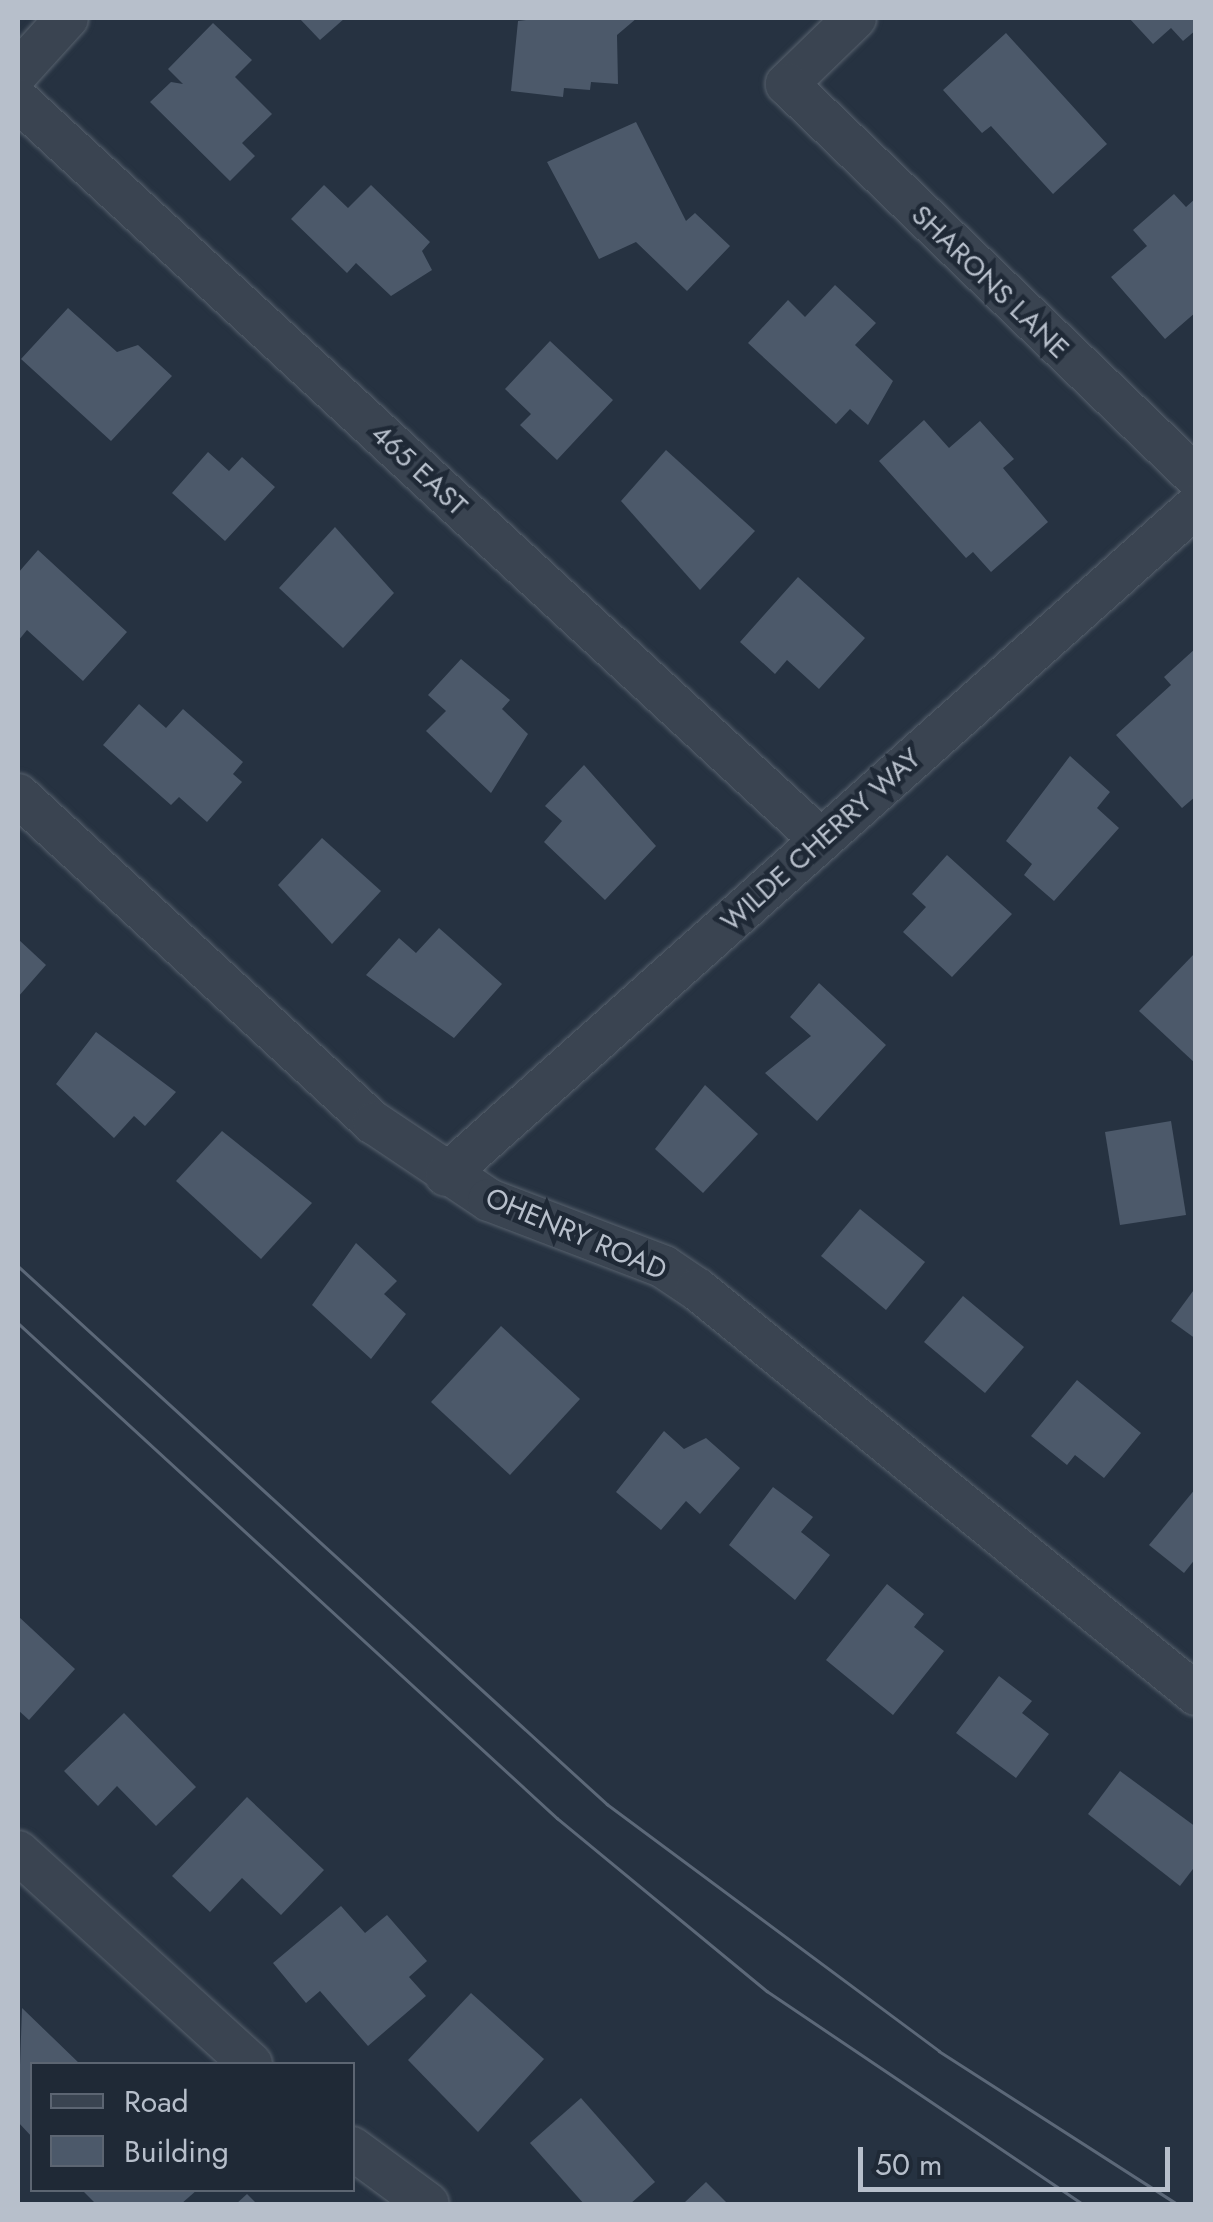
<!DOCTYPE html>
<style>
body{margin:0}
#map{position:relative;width:1213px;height:2222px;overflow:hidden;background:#263241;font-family:Jost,sans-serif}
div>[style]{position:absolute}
.building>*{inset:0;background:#4c596a}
.roads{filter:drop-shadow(0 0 2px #58626e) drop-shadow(0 0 2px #58626e)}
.street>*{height:42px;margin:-21px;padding:0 21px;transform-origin:21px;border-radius:21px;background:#3a4451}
.tram>*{height:2.5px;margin:-1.25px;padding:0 1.25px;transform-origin:1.25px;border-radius:1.25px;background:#5c6878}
span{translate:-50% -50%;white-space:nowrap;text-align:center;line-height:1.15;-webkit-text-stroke:9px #1f2936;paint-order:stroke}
.street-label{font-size:28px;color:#b7bfcb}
.frame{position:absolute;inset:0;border:20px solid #b7bfcb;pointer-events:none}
.legend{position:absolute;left:30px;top:2062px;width:325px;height:130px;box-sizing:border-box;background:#1f2936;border:2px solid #5c6572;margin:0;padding:12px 18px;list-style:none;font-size:30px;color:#b7bfcb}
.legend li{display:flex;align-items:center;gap:20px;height:50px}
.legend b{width:50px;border:2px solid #5c6572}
.scale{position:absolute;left:858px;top:2147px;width:312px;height:45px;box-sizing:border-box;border:5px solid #b7bfcb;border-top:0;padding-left:12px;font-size:30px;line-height:35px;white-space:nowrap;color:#b7bfcb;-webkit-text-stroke:8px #1f2936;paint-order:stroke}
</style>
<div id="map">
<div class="building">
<i style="clip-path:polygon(299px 18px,345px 18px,320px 40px)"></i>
<i style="clip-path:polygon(542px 18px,637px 18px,617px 35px,618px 84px,591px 82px,590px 90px,564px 88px,563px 97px,511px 91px,518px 21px)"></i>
<i style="clip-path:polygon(1129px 18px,1196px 18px,1196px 30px,1183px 41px,1171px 28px,1153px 44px)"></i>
<i style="clip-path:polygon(213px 23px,252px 60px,235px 77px,272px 114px,242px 143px,255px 156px,230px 181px,150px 102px,171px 82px,183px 84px,168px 69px)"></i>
<i style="clip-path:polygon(1006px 33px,1107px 144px,1053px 194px,991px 126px,982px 133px,943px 90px)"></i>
<i style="clip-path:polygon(636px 122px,686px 221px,695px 213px,730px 246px,687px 291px,636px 242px,599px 259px,547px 162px)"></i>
<i style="clip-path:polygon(324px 185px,348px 208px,371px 185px,430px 242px,422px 251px,432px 270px,391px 296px,356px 263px,347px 273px,291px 219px)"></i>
<i style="clip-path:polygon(1174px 194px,1186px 207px,1196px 198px,1196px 312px,1165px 339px,1111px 277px,1147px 246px,1133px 230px)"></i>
<i style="clip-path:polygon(835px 285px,876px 323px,855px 345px,893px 381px,868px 425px,850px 409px,836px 424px,748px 343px,788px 300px,805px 317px)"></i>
<i style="clip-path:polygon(68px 308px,117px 352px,138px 345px,172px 376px,111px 441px,21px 359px)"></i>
<i style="clip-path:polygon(550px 341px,613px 400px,557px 460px,520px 425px,531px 414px,505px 389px)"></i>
<i style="clip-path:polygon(924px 420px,949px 448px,980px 421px,1014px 459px,1003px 468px,1048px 522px,991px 572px,973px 552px,966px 558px,879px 461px)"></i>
<i style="clip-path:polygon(666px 450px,755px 531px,700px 590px,621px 501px)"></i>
<i style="clip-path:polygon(208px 452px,229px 471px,242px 457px,275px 487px,225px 541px,172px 493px)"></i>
<i style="clip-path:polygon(335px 527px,394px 593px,343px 648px,279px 588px)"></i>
<i style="clip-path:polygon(38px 550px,127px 632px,83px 681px,27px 630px,18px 641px,18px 573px)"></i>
<i style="clip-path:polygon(798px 577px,865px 638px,819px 689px,787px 660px,775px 674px,740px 642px)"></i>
<i style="clip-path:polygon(1196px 648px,1196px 796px,1182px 808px,1116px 735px,1171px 685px,1164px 677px)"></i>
<i style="clip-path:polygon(461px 659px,510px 700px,502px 709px,528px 734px,491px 793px,426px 731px,446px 711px,428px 695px)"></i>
<i style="clip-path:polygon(139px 704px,166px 728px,183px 709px,243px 762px,233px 774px,242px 782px,207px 822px,179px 797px,171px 805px,103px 745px)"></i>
<i style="clip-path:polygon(1070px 756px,1110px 792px,1097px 808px,1119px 828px,1054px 901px,1024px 875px,1032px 864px,1006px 841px)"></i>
<i style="clip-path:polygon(584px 765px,656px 846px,605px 900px,544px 842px,562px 821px,545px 806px)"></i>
<i style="clip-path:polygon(322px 838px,381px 891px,332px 944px,278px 885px)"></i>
<i style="clip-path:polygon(947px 855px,1012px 914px,952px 977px,903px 932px,926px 907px,912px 894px)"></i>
<i style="clip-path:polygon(439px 928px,502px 984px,454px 1038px,366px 975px,399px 938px,416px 953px)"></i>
<i style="clip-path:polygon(18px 939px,46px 965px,18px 997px)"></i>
<i style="clip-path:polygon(1196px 952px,1196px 1064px,1139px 1011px)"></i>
<i style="clip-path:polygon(819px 983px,886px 1045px,817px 1121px,765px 1073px,811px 1036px,790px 1017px)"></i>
<i style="clip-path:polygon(96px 1032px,176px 1092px,145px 1126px,134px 1116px,114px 1138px,56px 1084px)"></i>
<i style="clip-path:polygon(705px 1085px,758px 1134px,703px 1193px,655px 1149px)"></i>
<i style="clip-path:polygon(1171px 1121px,1186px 1215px,1120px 1225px,1105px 1132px)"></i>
<i style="clip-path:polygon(222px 1131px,312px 1203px,261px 1259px,176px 1181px)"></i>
<i style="clip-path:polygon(860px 1209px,925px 1262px,886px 1310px,821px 1256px)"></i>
<i style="clip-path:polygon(356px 1243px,397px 1281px,384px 1294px,406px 1314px,371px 1359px,312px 1305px)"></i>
<i style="clip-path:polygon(1196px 1287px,1196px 1339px,1171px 1321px)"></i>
<i style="clip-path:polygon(963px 1296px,1024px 1347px,985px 1393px,924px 1342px)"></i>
<i style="clip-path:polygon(501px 1326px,580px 1399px,510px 1475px,431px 1402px)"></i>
<i style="clip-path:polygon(1077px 1380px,1141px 1433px,1104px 1478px,1075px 1455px,1067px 1465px,1031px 1436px)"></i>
<i style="clip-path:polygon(664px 1431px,684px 1449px,706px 1438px,740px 1468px,700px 1514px,686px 1501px,661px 1530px,616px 1492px)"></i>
<i style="clip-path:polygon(773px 1487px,813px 1517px,801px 1532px,830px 1555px,795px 1600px,729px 1545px)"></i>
<i style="clip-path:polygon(1196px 1488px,1196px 1558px,1184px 1573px,1149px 1545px)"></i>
<i style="clip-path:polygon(887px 1584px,924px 1614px,914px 1627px,944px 1651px,893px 1715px,826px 1660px)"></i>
<i style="clip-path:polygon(18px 1616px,75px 1669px,29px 1720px,18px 1710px)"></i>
<i style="clip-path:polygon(999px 1676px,1032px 1701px,1022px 1713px,1049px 1734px,1016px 1778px,956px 1733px)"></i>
<i style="clip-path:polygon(124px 1713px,196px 1787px,156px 1826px,117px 1786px,98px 1806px,64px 1771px)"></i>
<i style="clip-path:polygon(1120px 1771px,1196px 1827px,1196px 1865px,1180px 1886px,1088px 1814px)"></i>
<i style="clip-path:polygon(247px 1797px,324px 1870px,281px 1915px,242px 1878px,210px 1912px,172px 1876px)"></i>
<i style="clip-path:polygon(341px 1906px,365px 1933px,387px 1915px,427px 1961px,409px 1977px,426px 1996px,368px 2046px,320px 1991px,306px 2003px,273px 1963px)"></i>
<i style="clip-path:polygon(471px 1993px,544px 2059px,478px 2132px,408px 2060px)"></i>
<i style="clip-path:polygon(22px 2008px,80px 2064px,32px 2064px,32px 2137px,18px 2122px)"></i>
<i style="clip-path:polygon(581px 2098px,655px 2182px,630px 2204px,584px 2204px,530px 2143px)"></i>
<i style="clip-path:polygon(706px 2182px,728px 2204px,683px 2204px)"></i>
<i style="clip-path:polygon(82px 2190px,197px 2190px,181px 2204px,96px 2204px)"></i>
<i style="clip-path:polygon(247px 2194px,257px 2204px,236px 2204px)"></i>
</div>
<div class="roads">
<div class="street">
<i style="left:855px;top:18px;width:95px;rotate:135.9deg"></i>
<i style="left:787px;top:84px;width:567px;rotate:43.86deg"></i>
<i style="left:18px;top:72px;width:73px;rotate:-47.8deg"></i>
<i style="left:18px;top:100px;width:1092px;rotate:42.66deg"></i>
<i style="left:18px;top:795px;width:484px;rotate:42.7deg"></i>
<i style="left:374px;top:1123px;width:138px;rotate:33.8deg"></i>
<i style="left:489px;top:1200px;width:187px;rotate:20.9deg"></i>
<i style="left:664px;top:1267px;width:40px;rotate:34deg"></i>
<i style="left:697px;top:1289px;width:643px;rotate:39.06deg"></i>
<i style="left:446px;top:1175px;width:1005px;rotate:-41.73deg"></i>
<i style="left:18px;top:1852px;width:315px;rotate:42.3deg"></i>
<i style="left:352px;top:2148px;width:94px;rotate:36.4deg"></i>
</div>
</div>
<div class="tram">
<i style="left:18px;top:1266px;width:798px;rotate:42.41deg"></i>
<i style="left:607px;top:1804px;width:414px;rotate:36.6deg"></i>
<i style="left:939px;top:2051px;width:283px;rotate:32.7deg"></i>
<i style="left:18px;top:1323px;width:732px;rotate:42.56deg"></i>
<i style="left:557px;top:1818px;width:272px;rotate:39.5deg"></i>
<i style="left:767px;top:1991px;width:381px;rotate:34deg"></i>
</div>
<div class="street-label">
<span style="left:990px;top:282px;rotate:44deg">SHARONS LANE</span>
<span style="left:419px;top:470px;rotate:43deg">465 EAST</span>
<span style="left:821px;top:840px;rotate:-42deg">WILDE CHERRY WAY</span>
<span style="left:576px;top:1234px;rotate:23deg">OHENRY ROAD</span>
</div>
<div class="frame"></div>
<ul class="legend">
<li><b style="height:12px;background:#3a4451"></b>Road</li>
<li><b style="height:28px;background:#4c596a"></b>Building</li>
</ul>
<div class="scale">50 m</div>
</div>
